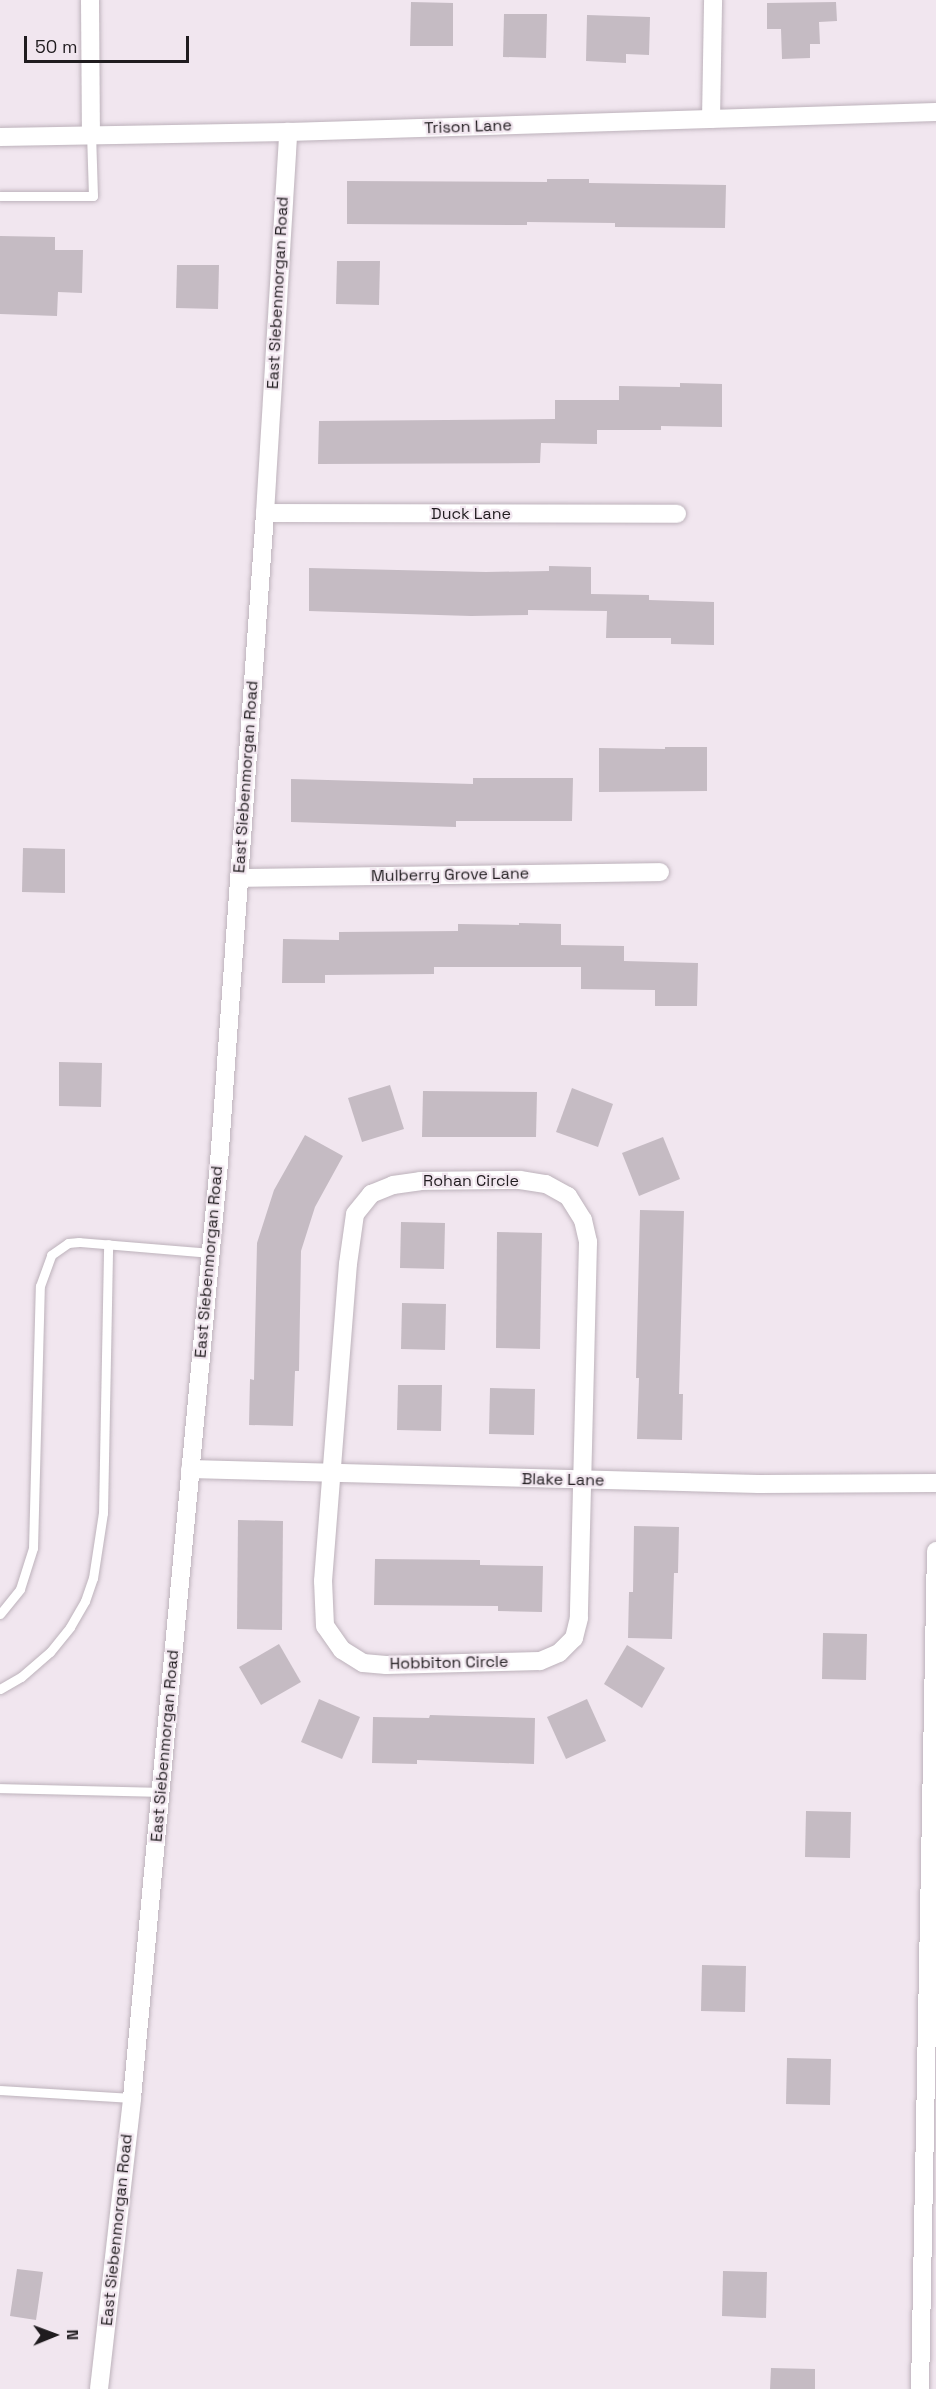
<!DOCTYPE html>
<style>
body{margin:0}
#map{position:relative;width:936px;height:2389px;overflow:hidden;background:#f1e6ef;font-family:"Space Grotesk",sans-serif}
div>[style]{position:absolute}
.building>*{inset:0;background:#c5bbc3}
.roads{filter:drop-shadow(0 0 2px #bdb2bb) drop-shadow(0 0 2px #bdb2bb)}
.service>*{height:9px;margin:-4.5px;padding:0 4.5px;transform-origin:4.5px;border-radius:4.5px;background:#fff}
.minor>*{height:18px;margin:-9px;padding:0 9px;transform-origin:9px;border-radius:9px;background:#fff}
span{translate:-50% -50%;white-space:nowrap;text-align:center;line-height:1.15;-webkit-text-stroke:4.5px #f1e6ef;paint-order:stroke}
.street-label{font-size:16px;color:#201c1f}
.north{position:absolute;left:24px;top:2305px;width:60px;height:60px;-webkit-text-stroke:4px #f1e6ef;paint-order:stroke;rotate:89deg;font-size:16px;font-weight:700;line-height:24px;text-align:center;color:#201c1f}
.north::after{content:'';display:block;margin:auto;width:21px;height:27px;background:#201c1f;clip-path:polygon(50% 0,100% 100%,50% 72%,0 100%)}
.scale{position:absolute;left:24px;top:36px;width:165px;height:27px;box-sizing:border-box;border:3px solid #201c1f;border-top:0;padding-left:8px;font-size:18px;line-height:21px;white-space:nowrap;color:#201c1f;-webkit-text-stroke:4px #f1e6ef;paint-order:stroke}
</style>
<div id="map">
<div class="building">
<i style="clip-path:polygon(411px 2px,453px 3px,453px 46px,410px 46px)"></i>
<i style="clip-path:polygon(836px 2px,837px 21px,819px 22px,820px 44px,810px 44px,810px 58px,782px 59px,781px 29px,767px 29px,767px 3px)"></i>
<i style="clip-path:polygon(504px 14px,547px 14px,546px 58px,503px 57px)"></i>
<i style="clip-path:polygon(587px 15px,650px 17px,649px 55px,626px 54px,626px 63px,586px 61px)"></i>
<i style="clip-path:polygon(547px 179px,589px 179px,589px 183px,726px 185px,725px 228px,615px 227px,615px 223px,527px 222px,527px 225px,347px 224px,347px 181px,547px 182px)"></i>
<i style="clip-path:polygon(0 236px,55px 237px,55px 250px,83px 250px,82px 293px,58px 292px,57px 316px,0 314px)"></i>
<i style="clip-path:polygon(337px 261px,380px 261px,379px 305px,336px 304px)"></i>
<i style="clip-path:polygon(177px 265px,219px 265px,218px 309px,176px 308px)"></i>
<i style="clip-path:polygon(680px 383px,722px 384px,722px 427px,661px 426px,661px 430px,597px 430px,597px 444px,541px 443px,540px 463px,318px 464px,319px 421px,555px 419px,555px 400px,619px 400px,619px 386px,680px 387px)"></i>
<i style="clip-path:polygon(549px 566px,591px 567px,591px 594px,649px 595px,649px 600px,714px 602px,714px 645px,671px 644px,671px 638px,606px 638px,607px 611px,528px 610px,528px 615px,471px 616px,309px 611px,309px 568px,486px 572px,549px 571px)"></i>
<i style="clip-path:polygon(665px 747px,707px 747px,707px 791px,599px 792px,599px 748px,665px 749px)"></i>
<i style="clip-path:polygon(473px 778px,573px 778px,572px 821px,456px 821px,456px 827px,291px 822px,291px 779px,473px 784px)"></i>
<i style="clip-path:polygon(23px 848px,65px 849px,65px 893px,22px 892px)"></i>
<i style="clip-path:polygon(519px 923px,561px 924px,561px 945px,624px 946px,624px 961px,698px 963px,697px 1006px,655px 1006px,655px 990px,581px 989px,581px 967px,434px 967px,434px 974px,325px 975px,325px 983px,282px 983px,283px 939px,339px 940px,339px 932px,458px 931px,458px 924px,519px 925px)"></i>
<i style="clip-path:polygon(59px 1062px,102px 1063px,101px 1107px,59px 1106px)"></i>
<i style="clip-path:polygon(390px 1085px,404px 1129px,362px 1142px,348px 1098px)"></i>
<i style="clip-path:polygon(572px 1088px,613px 1104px,598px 1147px,556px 1132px)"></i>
<i style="clip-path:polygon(423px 1091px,537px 1092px,536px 1137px,422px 1137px)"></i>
<i style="clip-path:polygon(305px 1135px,343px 1156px,315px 1207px,301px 1251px,299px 1371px,295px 1371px,293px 1426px,249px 1425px,250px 1379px,254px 1380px,257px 1243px,274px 1190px)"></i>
<i style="clip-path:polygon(663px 1137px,680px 1179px,639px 1196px,622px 1153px)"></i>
<i style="clip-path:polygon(640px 1210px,684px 1211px,679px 1394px,683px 1394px,682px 1440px,637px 1439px,639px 1378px,636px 1378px)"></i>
<i style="clip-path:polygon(401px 1222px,445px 1223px,444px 1269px,400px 1268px)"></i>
<i style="clip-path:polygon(497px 1232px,542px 1233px,540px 1349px,496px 1348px)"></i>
<i style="clip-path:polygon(402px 1303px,446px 1304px,445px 1350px,401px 1349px)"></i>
<i style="clip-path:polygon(398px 1385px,442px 1385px,441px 1431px,397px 1430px)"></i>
<i style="clip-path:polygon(490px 1388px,535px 1389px,534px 1435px,489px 1434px)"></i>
<i style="clip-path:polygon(238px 1520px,283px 1521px,282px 1630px,237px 1629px)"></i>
<i style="clip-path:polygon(634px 1526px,679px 1527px,678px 1573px,674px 1573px,672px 1639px,628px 1638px,629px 1592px,633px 1592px)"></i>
<i style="clip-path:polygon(375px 1559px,480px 1560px,480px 1565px,543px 1566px,542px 1612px,498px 1611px,498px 1606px,374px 1605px)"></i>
<i style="clip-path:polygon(823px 1633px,867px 1634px,866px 1680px,822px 1679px)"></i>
<i style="clip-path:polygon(279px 1644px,301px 1682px,261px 1705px,239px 1667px)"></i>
<i style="clip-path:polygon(627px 1645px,665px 1668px,642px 1708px,604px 1684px)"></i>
<i style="clip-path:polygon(319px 1699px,360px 1717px,342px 1759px,301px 1742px)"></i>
<i style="clip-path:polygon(587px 1699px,606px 1741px,566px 1759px,547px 1717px)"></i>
<i style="clip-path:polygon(430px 1715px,535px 1718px,534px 1764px,417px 1760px,417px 1764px,372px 1763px,373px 1717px,429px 1718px)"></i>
<i style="clip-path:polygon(806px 1811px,851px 1812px,850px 1858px,805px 1857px)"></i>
<i style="clip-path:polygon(702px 1965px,746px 1966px,745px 2012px,701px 2011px)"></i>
<i style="clip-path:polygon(787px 2058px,831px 2059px,830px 2105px,786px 2104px)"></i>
<i style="clip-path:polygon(17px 2269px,43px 2272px,36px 2320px,10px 2316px)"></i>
<i style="clip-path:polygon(723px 2271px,767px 2272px,766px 2318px,722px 2316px)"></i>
<i style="clip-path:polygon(771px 2368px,815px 2369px,815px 2389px,770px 2389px)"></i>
</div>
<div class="roads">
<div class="service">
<i style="left:0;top:196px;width:93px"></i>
<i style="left:93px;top:196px;width:62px;rotate:-91.8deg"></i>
<i style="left:0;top:1614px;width:32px;rotate:-51deg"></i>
<i style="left:20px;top:1589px;width:43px;rotate:-72.4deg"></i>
<i style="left:33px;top:1548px;width:262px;rotate:-88.5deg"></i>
<i style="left:40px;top:1286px;width:33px;rotate:-70deg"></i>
<i style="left:51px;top:1255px;width:21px;rotate:-35deg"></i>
<i style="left:68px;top:1243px;width:11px;rotate:-5deg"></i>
<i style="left:79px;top:1242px;width:131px;rotate:4.8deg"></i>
<i style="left:0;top:1689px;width:24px;rotate:-30deg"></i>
<i style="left:21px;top:1677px;width:38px;rotate:-41deg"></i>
<i style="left:50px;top:1652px;width:32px;rotate:-51deg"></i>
<i style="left:70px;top:1627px;width:30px;rotate:-60deg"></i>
<i style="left:85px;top:1601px;width:24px;rotate:-71deg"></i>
<i style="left:93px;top:1578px;width:66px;rotate:-81.3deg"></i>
<i style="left:103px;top:1513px;width:269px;rotate:-88.9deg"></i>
<i style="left:0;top:1788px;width:160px;rotate:1.4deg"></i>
<i style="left:0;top:2090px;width:132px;rotate:3.5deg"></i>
</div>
<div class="minor">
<i style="left:90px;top:0;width:134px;rotate:89.6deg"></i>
<i style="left:711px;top:119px;width:119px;rotate:-89deg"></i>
<i style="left:0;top:137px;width:288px;rotate:-1deg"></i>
<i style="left:288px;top:132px;width:648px;rotate:-1.77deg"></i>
<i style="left:265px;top:513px;width:412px;rotate:0.1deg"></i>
<i style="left:239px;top:878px;width:421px;rotate:-0.8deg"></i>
<i style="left:520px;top:1180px;width:26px;rotate:9deg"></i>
<i style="left:546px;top:1184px;width:25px;rotate:29deg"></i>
<i style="left:568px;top:1196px;width:28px;rotate:58deg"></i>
<i style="left:583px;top:1220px;width:23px;rotate:77deg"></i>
<i style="left:588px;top:1242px;width:376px;rotate:91.4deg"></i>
<i style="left:579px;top:1618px;width:21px;rotate:104deg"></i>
<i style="left:574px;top:1638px;width:21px;rotate:135deg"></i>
<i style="left:559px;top:1653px;width:21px;rotate:157deg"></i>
<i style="left:540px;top:1661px;width:154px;rotate:178.5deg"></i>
<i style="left:386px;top:1665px;width:23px;rotate:-175deg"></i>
<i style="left:363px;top:1663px;width:25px;rotate:-148deg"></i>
<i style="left:342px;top:1650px;width:29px;rotate:-125deg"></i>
<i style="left:325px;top:1626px;width:45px;rotate:-92.5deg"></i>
<i style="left:323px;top:1581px;width:318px;rotate:-85.5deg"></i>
<i style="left:348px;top:1264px;width:50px;rotate:-82deg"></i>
<i style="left:355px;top:1214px;width:26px;rotate:-51deg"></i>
<i style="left:371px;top:1194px;width:24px;rotate:-22deg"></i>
<i style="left:393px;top:1185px;width:27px;rotate:-8deg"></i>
<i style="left:420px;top:1181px;width:100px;rotate:-0.6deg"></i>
<i style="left:190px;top:1469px;width:569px;rotate:1.51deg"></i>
<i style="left:759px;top:1484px;width:177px;rotate:-0.3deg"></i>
<i style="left:99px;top:2389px;width:293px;rotate:-83.5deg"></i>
<i style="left:132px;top:2098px;width:939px;rotate:-84.68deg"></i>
<i style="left:219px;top:1163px;width:652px;rotate:-85.95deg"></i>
<i style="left:265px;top:513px;width:382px;rotate:-86.5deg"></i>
<i style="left:920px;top:2389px;width:838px;rotate:-88.91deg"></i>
</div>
</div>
<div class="street-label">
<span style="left:468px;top:127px;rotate:-2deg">Trison Lane</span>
<span style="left:278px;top:293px;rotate:-87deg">East Siebenmorgan Road</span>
<span style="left:471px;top:514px">Duck Lane</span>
<span style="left:246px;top:777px;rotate:-86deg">East Siebenmorgan Road</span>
<span style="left:450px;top:875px;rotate:-1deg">Mulberry Grove Lane</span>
<span style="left:471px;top:1181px">Rohan Circle</span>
<span style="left:209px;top:1262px;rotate:-85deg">East Siebenmorgan Road</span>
<span style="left:563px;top:1480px;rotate:1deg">Blake Lane</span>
<span style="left:449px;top:1663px;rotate:-1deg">Hobbiton Circle</span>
<span style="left:165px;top:1746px;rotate:-85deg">East Siebenmorgan Road</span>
<span style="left:117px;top:2230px;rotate:-84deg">East Siebenmorgan Road</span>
</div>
<div class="north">N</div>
<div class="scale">50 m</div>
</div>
